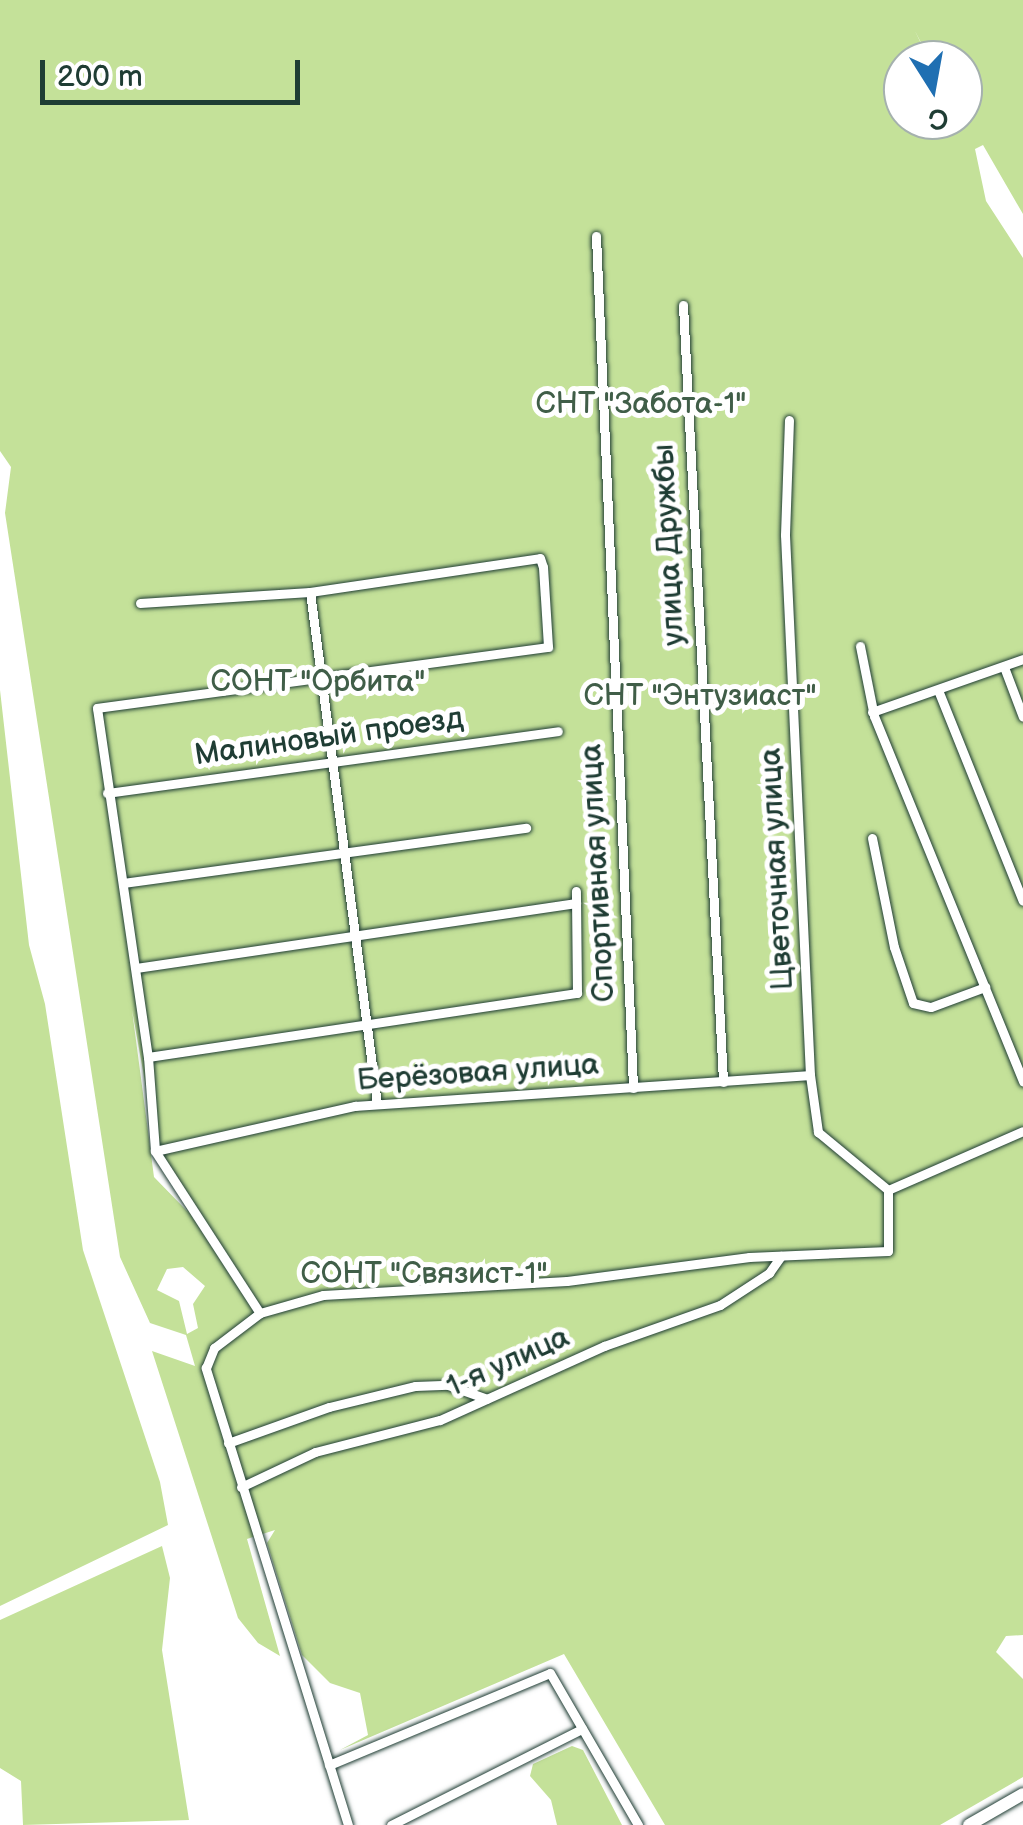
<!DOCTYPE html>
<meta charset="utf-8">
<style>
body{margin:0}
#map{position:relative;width:1023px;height:1825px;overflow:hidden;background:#fff;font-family:"Balsamiq Sans",sans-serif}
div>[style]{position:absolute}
.green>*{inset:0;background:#c4e199}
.roads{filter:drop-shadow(0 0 2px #1f3d34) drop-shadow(0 0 2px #1f3d34)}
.street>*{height:9px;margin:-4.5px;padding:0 4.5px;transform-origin:4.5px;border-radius:4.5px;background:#fff}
.secondary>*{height:12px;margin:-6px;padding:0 6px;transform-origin:6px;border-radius:6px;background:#fff}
span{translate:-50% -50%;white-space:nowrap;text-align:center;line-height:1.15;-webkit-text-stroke:10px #fff;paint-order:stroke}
.park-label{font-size:30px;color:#405e48}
.street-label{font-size:30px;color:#1f3d34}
.north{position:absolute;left:883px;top:40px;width:100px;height:100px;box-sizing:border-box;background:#fff;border:2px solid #a5b1ae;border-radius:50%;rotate:169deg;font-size:28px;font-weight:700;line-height:40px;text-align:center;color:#1f3d34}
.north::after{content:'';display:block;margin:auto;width:35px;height:45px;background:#1f6fb2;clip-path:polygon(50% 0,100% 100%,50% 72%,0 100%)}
.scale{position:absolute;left:40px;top:60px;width:260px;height:45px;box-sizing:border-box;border:5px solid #1f3d34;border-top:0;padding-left:12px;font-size:30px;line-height:35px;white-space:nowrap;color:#1f3d34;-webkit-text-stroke:8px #fff;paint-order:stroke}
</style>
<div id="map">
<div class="green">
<i style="clip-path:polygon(evenodd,0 0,1023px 0,1023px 214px,983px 145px,975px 149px,986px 201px,1023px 258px,1023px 1635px,1006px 1636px,996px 1652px,1023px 1679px,1023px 1777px,940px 1825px,665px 1825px,564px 1654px,340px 1750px,368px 1735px,360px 1693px,330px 1683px,302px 1655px,267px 1543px,275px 1530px,247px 1539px,280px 1656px,258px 1643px,238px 1618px,152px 1351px,195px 1366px,186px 1335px,150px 1323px,120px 1257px,5px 513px,11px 467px,0 451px,0 0,915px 31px,930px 60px,963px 60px,963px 120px,903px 120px,903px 60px,929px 60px,915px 31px,0 0,132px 1010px,157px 1148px,188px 1212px,154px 1177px,132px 1010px,0 0,183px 1267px,205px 1286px,193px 1304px,198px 1328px,187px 1334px,179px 1301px,157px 1290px,167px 1269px,183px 1267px)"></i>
<i style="clip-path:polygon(0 690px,29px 945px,45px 1004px,83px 1250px,160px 1482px,168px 1525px,0 1606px)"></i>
<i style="clip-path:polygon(162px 1546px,170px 1578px,162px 1650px,189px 1820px,23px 1825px,21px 1781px,0 1768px,0 1620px)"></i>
<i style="clip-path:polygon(572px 1746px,583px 1750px,622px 1825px,557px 1825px,551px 1800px,530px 1776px,533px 1764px)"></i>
</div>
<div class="roads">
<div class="street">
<i style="left:596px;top:236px;width:853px;rotate:87.51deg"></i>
<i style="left:683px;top:305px;width:778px;rotate:87.05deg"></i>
<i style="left:789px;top:420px;width:115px;rotate:92deg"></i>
<i style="left:785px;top:535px;width:541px;rotate:87.35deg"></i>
<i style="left:810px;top:1075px;width:58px;rotate:82deg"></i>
<i style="left:818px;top:1132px;width:91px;rotate:39.6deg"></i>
<i style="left:310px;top:592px;width:516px;rotate:82.54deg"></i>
<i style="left:140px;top:603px;width:170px;rotate:-3.7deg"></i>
<i style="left:310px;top:592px;width:232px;rotate:-8.4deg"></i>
<i style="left:540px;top:558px;width:9px;rotate:72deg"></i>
<i style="left:543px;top:567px;width:80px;rotate:86.4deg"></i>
<i style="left:548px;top:647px;width:455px;rotate:172.3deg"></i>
<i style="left:97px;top:708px;width:353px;rotate:81.7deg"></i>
<i style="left:148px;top:1057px;width:94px;rotate:85.7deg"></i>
<i style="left:155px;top:1151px;width:193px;rotate:57.1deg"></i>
<i style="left:860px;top:646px;width:71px;rotate:78.7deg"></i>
<i style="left:874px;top:716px;width:395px;rotate:67.8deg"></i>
<i style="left:1004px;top:667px;width:53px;rotate:69.2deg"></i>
<i style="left:938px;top:690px;width:227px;rotate:68.1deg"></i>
<i style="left:872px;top:712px;width:160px;rotate:-19.3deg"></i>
<i style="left:107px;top:793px;width:455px;rotate:-7.8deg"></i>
<i style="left:872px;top:838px;width:111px;rotate:78.6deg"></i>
<i style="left:894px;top:947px;width:59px;rotate:71.3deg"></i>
<i style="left:913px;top:1003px;width:18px;rotate:13deg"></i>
<i style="left:931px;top:1007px;width:58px;rotate:-20.3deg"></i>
<i style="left:123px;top:883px;width:407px;rotate:-7.8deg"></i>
<i style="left:136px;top:968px;width:445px;rotate:-8.4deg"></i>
<i style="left:148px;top:1057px;width:434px;rotate:-8.5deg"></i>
<i style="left:577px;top:993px;width:102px;rotate:-90.6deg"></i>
<i style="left:155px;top:1151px;width:205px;rotate:-12.7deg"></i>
<i style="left:355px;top:1106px;width:456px;rotate:-3.9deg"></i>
<i style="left:228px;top:1443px;width:107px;rotate:-19.6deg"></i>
<i style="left:329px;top:1407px;width:89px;rotate:-13.7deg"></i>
<i style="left:415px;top:1386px;width:33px;rotate:-2deg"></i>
<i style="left:448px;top:1385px;width:41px;rotate:19.7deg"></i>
<i style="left:241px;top:1487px;width:82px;rotate:-25.3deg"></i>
<i style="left:315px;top:1452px;width:129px;rotate:-14.4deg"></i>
<i style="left:440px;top:1420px;width:180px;rotate:-24.3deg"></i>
<i style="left:604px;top:1346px;width:123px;rotate:-19.5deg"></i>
<i style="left:720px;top:1305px;width:59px;rotate:-33.1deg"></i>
<i style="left:769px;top:1273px;width:21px;rotate:-55deg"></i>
<i style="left:329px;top:1765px;width:239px;rotate:-22.6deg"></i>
<i style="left:550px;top:1673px;width:176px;rotate:59.9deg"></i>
<i style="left:348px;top:1825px;width:479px;rotate:-107.3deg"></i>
<i style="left:206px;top:1368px;width:22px;rotate:-68deg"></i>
<i style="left:214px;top:1348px;width:58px;rotate:-37.3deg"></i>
<i style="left:260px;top:1313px;width:66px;rotate:-15.9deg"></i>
<i style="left:323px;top:1295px;width:244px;rotate:-3.3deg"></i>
<i style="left:567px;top:1281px;width:184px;rotate:-7.5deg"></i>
<i style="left:749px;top:1257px;width:139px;rotate:-2.5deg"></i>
<i style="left:888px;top:1251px;width:61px;rotate:-90deg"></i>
<i style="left:888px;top:1190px;width:147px;rotate:-23.6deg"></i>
<i style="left:391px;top:1825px;width:214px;rotate:-26.7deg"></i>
</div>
<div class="secondary">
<i style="left:969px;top:1825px;width:62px;rotate:-29.9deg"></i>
</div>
</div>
<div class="park-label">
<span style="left:641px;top:404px">СНТ "Забота-1"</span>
<span style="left:318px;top:682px">СОНТ "Орбита"</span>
<span style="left:700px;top:696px">СНТ "Энтузиаст"</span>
<span style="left:424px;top:1274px">СОНТ "Связист-1"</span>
</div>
<div class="street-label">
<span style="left:669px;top:545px;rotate:-93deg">улица Дружбы</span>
<span style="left:329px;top:737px;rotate:-8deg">Малиновый проезд</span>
<span style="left:777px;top:869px;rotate:-93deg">Цветочная улица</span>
<span style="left:598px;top:873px;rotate:-93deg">Спортивная улица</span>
<span style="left:478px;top:1073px;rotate:-4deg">Берёзовая улица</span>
<span style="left:508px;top:1362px;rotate:-24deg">1-я улица</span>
</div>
<div class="north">С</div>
<div class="scale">200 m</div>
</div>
